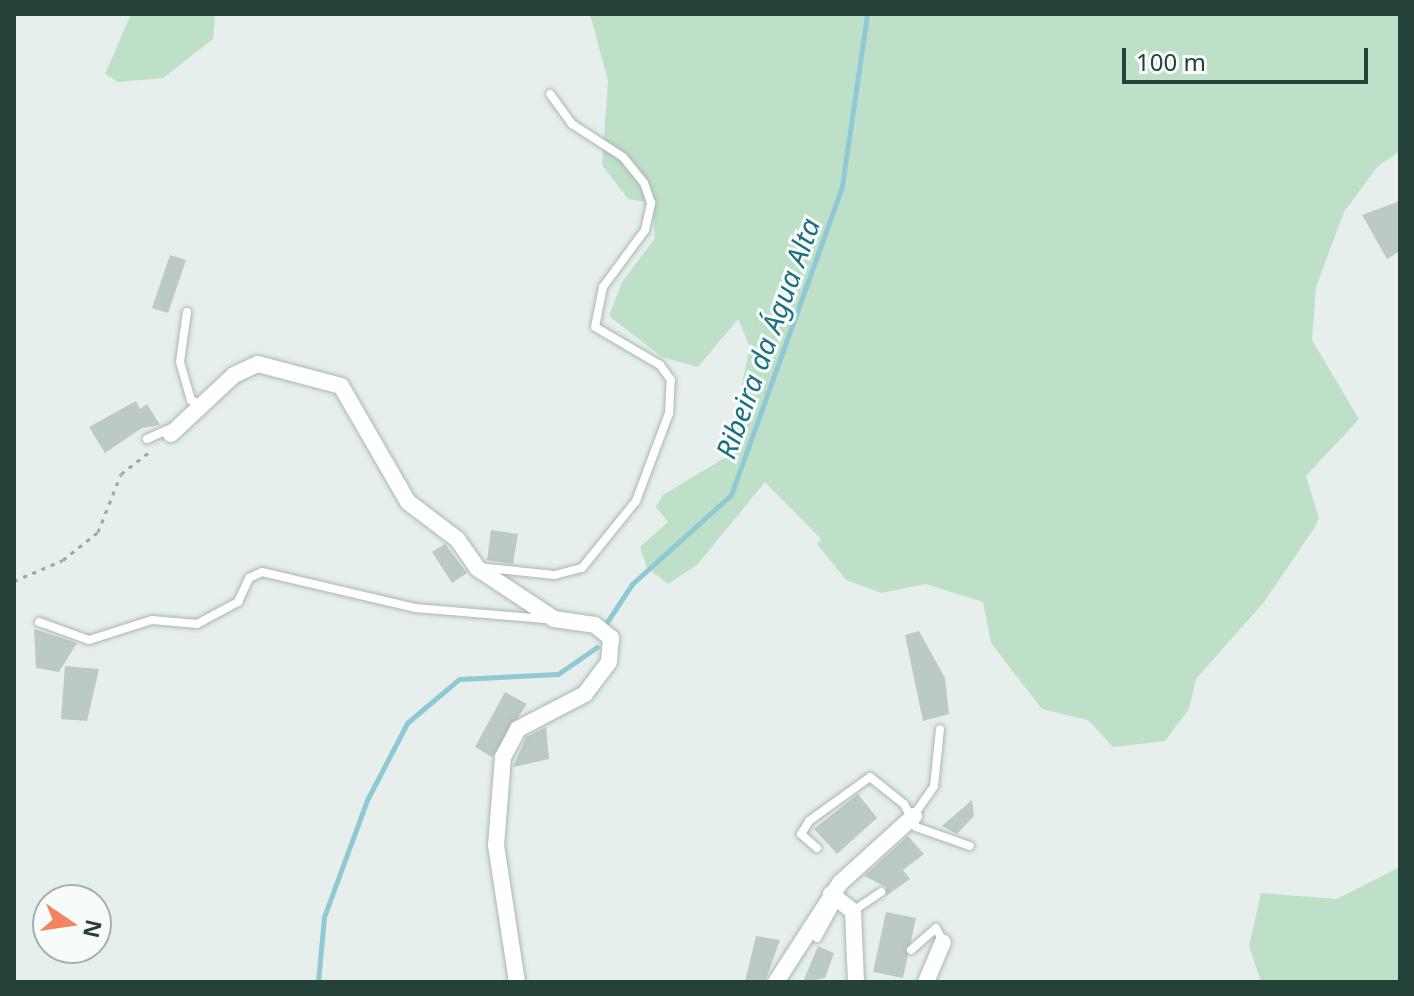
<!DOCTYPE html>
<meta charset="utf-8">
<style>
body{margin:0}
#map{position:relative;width:1414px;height:996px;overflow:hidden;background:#e6efeb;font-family:"Noto Sans",sans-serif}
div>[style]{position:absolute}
.green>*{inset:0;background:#bfe0c8}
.stream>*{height:5px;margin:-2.5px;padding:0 2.5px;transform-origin:2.5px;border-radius:2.5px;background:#8ec9d4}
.building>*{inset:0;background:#bbcac4}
.path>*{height:3px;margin-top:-1.5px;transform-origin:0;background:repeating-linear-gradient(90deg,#86b3a5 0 4px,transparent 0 10px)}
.roads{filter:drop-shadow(0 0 2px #a8b8b2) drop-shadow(0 0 2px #a8b8b2)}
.lane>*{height:8px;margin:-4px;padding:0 4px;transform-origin:4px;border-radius:4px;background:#fff}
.street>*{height:16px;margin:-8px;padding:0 8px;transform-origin:8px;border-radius:8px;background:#fff}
span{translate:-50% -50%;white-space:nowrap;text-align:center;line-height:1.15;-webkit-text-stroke:6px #f7fbf9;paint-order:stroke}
.water-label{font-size:28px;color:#1c6f80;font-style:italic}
.frame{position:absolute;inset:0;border:16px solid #24423a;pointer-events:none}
.north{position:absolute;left:32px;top:884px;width:80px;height:80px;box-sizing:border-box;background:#f7fbf9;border:2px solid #a3b1ad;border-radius:50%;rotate:103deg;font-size:22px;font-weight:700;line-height:32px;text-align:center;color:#24423a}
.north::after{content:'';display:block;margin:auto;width:28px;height:36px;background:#f4845f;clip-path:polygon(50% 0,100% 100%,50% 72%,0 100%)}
.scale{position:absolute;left:1122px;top:48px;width:246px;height:36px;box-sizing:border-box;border:4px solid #24423a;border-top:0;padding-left:10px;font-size:24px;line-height:28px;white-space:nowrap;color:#24423a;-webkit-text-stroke:6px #f7fbf9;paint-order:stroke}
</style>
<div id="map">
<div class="green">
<i style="clip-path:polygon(131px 14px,215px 14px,213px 39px,163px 78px,118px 82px,105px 74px)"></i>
<i style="clip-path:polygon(590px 14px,1400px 14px,1400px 151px,1377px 167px,1344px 212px,1316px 287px,1312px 340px,1359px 419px,1306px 476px,1319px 518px,1315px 527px,1264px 602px,1196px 679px,1189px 709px,1165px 741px,1113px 747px,1088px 720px,1042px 709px,991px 643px,983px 602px,926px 584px,881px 593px,846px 580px,817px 544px,821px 539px,765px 482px,697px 565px,668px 584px,647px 568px,640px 547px,668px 522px,656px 507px,663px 495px,726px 457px,750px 347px,738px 319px,698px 367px,662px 357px,609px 316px,622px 282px,655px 238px,652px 203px,628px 199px,602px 165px,608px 81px)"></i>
<i style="clip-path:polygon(1400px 867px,1400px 982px,1261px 982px,1249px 946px,1261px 893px,1337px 899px)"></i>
</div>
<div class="stream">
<i style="left:605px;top:625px;width:49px;rotate:-56.6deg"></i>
<i style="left:632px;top:584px;width:133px;rotate:-42deg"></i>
<i style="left:731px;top:495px;width:328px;rotate:-70.2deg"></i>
<i style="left:842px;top:186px;width:174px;rotate:-81.7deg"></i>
<i style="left:318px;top:982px;width:65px;rotate:-84.7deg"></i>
<i style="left:324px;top:917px;width:125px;rotate:-69.8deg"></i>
<i style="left:367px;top:800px;width:87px;rotate:-62.5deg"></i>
<i style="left:407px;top:723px;width:68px;rotate:-40.2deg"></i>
<i style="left:459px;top:679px;width:99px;rotate:-2.9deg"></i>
<i style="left:558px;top:674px;width:47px;rotate:-34.7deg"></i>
</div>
<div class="building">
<i style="clip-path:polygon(1400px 201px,1400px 251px,1387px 259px,1362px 215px)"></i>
<i style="clip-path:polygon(170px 255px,186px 260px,168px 313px,152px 308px)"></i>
<i style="clip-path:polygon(136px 401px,140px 409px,147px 404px,160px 425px,142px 428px,105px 453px,89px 427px)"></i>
<i style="clip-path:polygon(491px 530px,518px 534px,513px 564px,487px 560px)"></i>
<i style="clip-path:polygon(445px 544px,467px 573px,452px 583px,432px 552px)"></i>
<i style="clip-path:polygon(34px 629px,77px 643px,59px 672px,36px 668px)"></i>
<i style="clip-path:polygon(919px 631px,945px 678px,949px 714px,923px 721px,905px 635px)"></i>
<i style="clip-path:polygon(65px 666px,99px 669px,87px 721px,61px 719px)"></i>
<i style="clip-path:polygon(505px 692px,527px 704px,492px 757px,475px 747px)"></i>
<i style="clip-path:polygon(546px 727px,549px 759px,513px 767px,526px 737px)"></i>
<i style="clip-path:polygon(858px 794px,877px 818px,837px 854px,814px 829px)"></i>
<i style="clip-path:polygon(972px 800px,974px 816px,957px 834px,942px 826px)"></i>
<i style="clip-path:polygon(908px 836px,924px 854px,903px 870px,910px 879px,886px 896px,886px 887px,864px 876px)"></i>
<i style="clip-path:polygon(886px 912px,916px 918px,903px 978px,873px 972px)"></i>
<i style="clip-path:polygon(756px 936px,780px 940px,765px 982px,745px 982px)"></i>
<i style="clip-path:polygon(818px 946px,834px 953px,825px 978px,803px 982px)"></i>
</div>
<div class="path">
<i style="left:14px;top:581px;width:53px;rotate:-23.2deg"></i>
<i style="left:63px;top:560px;width:45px;rotate:-38.7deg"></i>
<i style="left:98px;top:532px;width:62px;rotate:-68.4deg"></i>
<i style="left:121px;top:474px;width:37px;rotate:-38deg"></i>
</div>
<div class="roads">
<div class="lane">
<i style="left:187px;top:312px;width:50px;rotate:98deg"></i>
<i style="left:180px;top:362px;width:40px;rotate:74deg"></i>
<i style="left:191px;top:400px;width:11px;rotate:22deg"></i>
<i style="left:147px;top:439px;width:27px;rotate:-24deg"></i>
<i style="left:478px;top:567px;width:77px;rotate:5.9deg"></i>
<i style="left:555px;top:575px;width:28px;rotate:-15deg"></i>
<i style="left:582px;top:568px;width:86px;rotate:-51.1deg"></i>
<i style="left:636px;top:501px;width:94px;rotate:-69.4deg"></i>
<i style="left:669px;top:413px;width:33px;rotate:-87deg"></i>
<i style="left:671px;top:380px;width:19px;rotate:-126deg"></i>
<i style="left:660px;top:365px;width:75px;rotate:-149.7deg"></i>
<i style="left:595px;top:327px;width:41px;rotate:-78.7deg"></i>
<i style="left:603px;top:287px;width:71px;rotate:-53.6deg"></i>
<i style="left:645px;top:230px;width:28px;rotate:-77deg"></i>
<i style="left:651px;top:203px;width:21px;rotate:-109deg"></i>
<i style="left:644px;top:183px;width:33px;rotate:-129deg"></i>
<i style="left:623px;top:157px;width:61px;rotate:-147.1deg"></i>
<i style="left:572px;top:124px;width:37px;rotate:-126deg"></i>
<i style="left:39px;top:622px;width:53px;rotate:19.8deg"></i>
<i style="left:89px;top:640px;width:66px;rotate:-17.6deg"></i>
<i style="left:152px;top:620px;width:45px;rotate:5.1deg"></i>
<i style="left:197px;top:624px;width:47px;rotate:-28.2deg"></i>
<i style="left:238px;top:602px;width:26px;rotate:-65deg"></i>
<i style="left:249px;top:578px;width:14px;rotate:-25deg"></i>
<i style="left:262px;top:572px;width:157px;rotate:13.2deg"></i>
<i style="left:415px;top:608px;width:131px;rotate:4.8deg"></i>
<i style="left:914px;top:815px;width:35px;rotate:-55deg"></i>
<i style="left:934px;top:786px;width:57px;rotate:-84deg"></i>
<i style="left:817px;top:848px;width:21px;rotate:-139deg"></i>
<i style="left:801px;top:834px;width:15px;rotate:-58deg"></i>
<i style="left:809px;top:821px;width:75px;rotate:-35.8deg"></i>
<i style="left:870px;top:777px;width:43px;rotate:38.5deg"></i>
<i style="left:904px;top:804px;width:26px;rotate:62deg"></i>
<i style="left:916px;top:827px;width:57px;rotate:19.4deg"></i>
<i style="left:853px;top:911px;width:34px;rotate:-34deg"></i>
<i style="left:817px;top:938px;width:38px;rotate:-61deg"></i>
<i style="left:911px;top:950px;width:33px;rotate:-41deg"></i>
<i style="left:936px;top:928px;width:16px;rotate:63deg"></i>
</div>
<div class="street">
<i style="left:171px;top:434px;width:86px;rotate:-43.1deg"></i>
<i style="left:234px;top:375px;width:26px;rotate:-25deg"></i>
<i style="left:258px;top:364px;width:86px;rotate:14.8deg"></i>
<i style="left:341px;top:386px;width:134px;rotate:60deg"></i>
<i style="left:408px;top:502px;width:61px;rotate:37.1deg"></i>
<i style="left:457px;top:539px;width:35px;rotate:55deg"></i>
<i style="left:477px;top:568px;width:92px;rotate:33.5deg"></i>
<i style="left:554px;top:619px;width:41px;rotate:8.3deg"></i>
<i style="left:595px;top:625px;width:21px;rotate:39deg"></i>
<i style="left:611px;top:638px;width:24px;rotate:95deg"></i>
<i style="left:609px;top:662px;width:40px;rotate:127deg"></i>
<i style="left:585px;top:694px;width:76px;rotate:152.4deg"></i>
<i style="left:518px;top:729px;width:32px;rotate:118deg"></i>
<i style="left:503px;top:757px;width:88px;rotate:94.5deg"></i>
<i style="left:496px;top:845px;width:139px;rotate:81.3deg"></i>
<i style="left:831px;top:894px;width:28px;rotate:38deg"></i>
<i style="left:853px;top:911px;width:71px;rotate:87.6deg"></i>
<i style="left:776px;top:982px;width:118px;rotate:-57.1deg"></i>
<i style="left:840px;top:883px;width:100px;rotate:-42.2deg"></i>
<i style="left:926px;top:982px;width:43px;rotate:-67deg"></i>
</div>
</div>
<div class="water-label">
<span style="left:767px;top:338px;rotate:-70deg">Ribeira da Água Alta</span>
</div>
<div class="frame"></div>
<div class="north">N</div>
<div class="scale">100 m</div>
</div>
